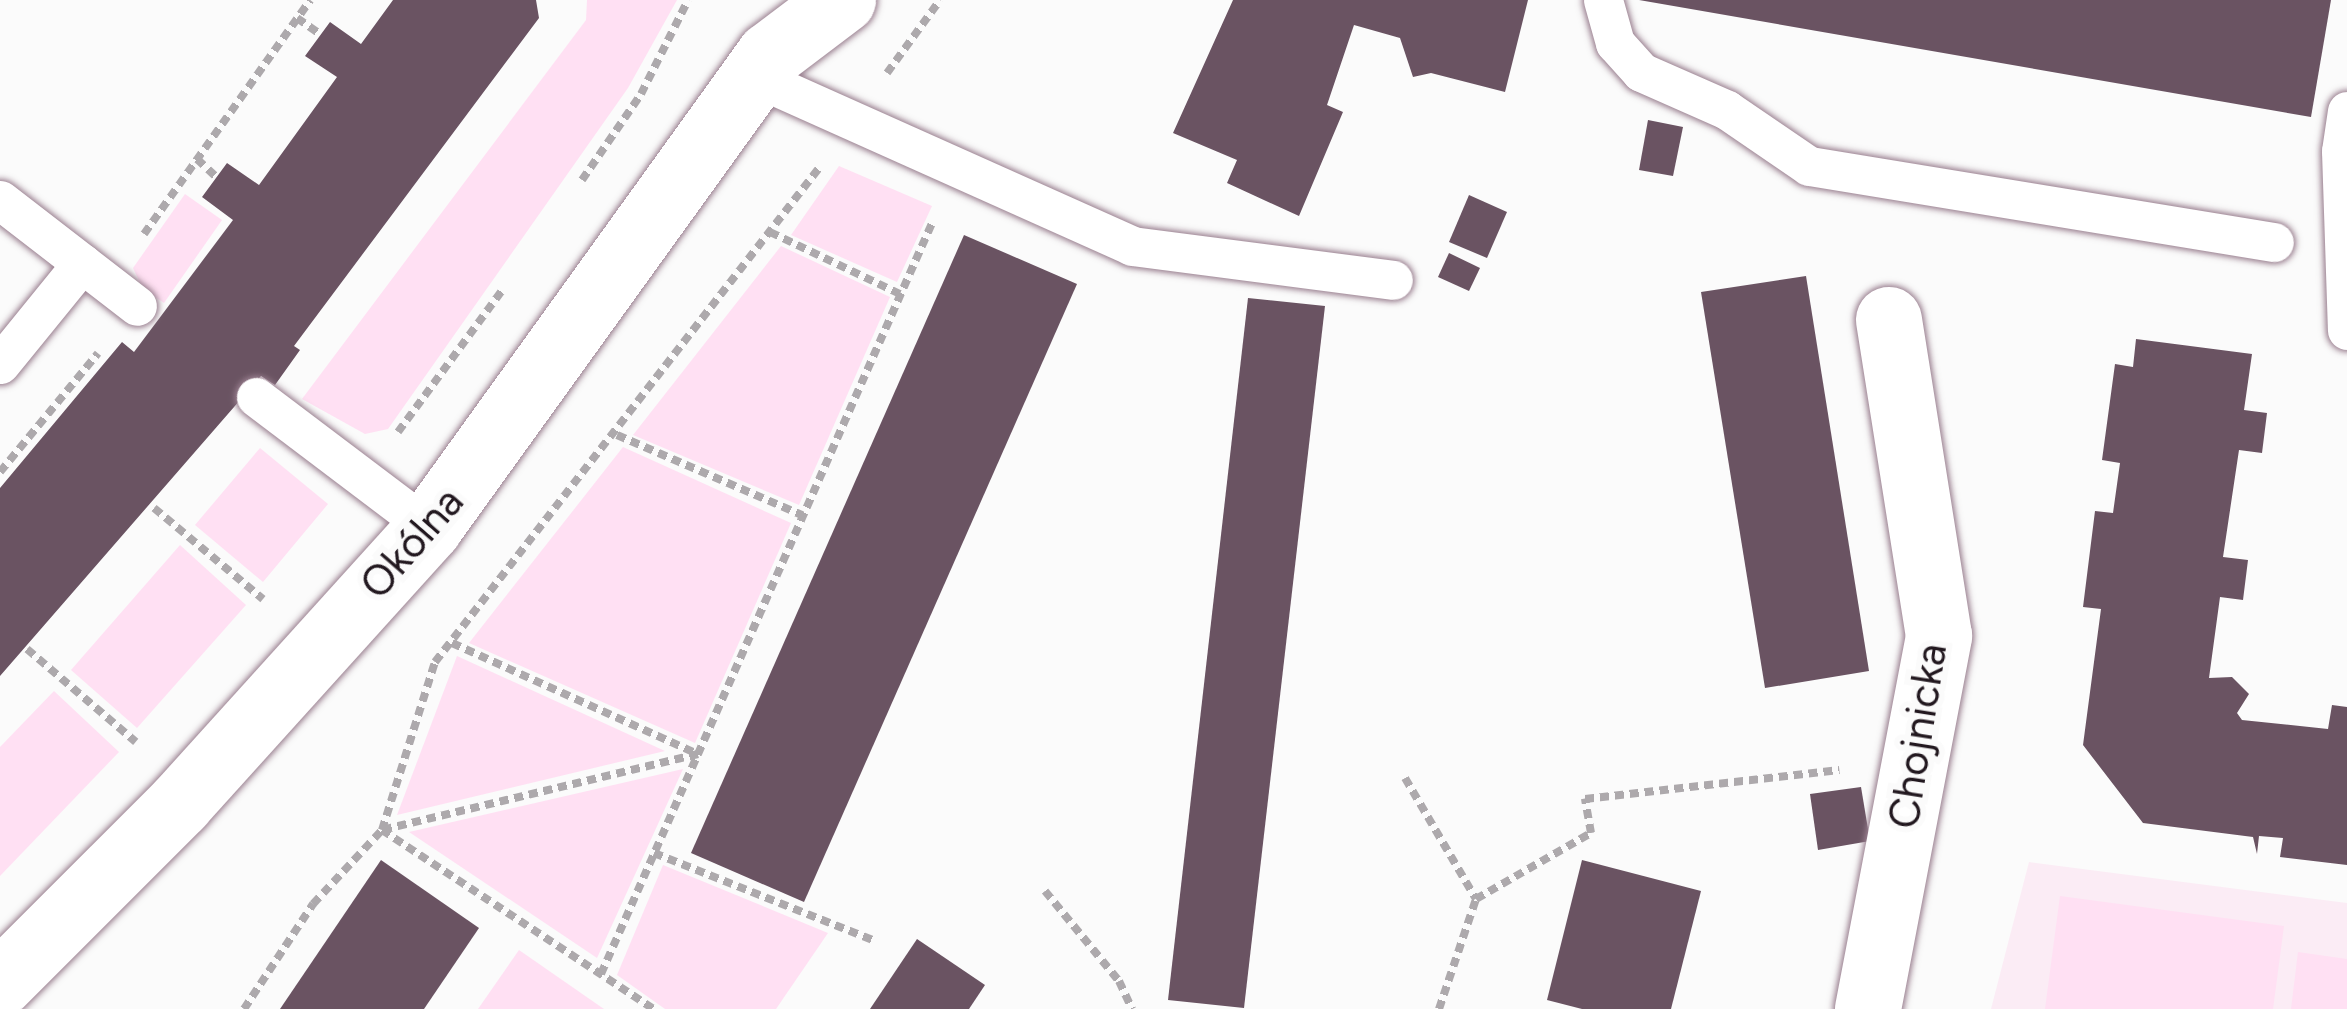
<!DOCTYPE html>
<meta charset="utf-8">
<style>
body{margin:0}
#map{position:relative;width:2347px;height:1009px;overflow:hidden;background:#fbfbfb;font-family:Figtree,sans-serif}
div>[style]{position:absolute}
.built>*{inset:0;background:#fbecf5}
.green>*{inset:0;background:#ffe0f3}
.building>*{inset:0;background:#6a5362}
.path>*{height:8px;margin-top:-4px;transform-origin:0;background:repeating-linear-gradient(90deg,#ada9ac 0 9px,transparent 0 15px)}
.roads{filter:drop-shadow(0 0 3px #9a8090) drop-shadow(0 0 3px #9a8090)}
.lane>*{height:39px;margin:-19.5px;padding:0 19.5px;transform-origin:19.5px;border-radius:19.5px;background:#fff}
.street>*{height:66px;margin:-33px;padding:0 33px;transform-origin:33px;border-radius:33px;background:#fff}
.secondary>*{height:66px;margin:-33px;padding:0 33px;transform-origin:33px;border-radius:33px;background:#fff}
span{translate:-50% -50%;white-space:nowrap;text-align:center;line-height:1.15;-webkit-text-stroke:12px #fbfbfb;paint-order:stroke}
.street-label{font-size:42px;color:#22181f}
</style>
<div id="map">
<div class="built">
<i style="clip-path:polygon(2029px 862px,2347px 903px,2347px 1009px,1991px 1009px)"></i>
</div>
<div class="green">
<i style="clip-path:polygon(587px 0,677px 0,628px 88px,388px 429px,365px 434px,302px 399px,586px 20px)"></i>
<i style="clip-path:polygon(839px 166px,932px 206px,897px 282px,791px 235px)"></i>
<i style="clip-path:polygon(185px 194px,222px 220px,164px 303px,143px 289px,133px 268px)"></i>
<i style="clip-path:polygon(781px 246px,890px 297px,799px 505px,633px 435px)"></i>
<i style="clip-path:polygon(623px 447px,791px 523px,695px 743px,469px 643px)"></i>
<i style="clip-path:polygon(260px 448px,328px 504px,263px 582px,195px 525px)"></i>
<i style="clip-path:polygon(180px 545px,246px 605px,137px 728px,71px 670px)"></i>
<i style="clip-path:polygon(457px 656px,665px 751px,397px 815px)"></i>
<i style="clip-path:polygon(54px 691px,119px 752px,0 876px,0 747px)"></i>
<i style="clip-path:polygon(683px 769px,597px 958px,409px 832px)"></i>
<i style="clip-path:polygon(663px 865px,828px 933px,776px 1009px,665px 1009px,617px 975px)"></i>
<i style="clip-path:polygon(2060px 896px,2284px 926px,2273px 1009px,2045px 1009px)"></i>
<i style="clip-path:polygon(519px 950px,604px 1009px,478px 1009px)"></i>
<i style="clip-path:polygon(2298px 952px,2347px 959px,2347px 1009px,2291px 1009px)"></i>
</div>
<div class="building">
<i style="clip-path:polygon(393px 0,536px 0,539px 18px,294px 346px,300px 350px,275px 385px,261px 376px,0 676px,0 488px,122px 342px,134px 352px,233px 220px,202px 197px,227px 163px,259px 185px,337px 77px,305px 56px,330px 22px,361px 44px)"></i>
<i style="clip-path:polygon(1233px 0,1528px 0,1505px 92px,1431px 73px,1413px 77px,1400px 38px,1354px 25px,1327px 105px,1343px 112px,1299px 216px,1227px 183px,1237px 160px,1173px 133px)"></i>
<i style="clip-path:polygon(1639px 0,2331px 0,2311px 117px)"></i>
<i style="clip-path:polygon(1648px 120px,1683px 127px,1673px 176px,1639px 170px)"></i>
<i style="clip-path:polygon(1469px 195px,1507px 212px,1487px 258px,1449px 242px)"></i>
<i style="clip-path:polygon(964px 235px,1077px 284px,804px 902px,691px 853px)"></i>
<i style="clip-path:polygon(1449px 253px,1480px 268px,1469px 291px,1438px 277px)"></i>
<i style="clip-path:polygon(1806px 276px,1869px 671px,1765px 688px,1701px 292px)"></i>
<i style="clip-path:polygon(1248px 298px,1325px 306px,1244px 1008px,1168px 1000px)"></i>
<i style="clip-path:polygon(2136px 339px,2252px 354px,2244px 410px,2267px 413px,2262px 453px,2239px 450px,2223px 557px,2248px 560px,2243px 600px,2220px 597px,2209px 678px,2232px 677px,2249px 694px,2237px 713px,2242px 720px,2328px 729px,2332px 705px,2347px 707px,2347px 865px,2280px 857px,2283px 838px,2259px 836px,2257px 854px,2253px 837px,2143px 823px,2083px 745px,2101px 609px,2083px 607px,2095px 511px,2113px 513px,2120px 463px,2102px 460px,2115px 364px,2133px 367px)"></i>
<i style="clip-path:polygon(1861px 787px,1870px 841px,1818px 850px,1810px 794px)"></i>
<i style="clip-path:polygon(381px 860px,479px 928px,424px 1009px,280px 1009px)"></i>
<i style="clip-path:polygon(1582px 860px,1701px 891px,1671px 1009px,1582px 1009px,1547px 1000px)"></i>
<i style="clip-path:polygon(917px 939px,985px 985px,969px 1009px,870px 1009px)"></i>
</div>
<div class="path">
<i style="left:297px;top:18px;width:29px;rotate:35deg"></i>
<i style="left:887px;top:73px;width:90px;rotate:-54deg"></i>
<i style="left:197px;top:159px;width:26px;rotate:43deg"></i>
<i style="left:582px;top:180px;width:104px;rotate:-55.5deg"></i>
<i style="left:641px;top:94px;width:105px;rotate:-63.4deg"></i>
<i style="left:770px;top:232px;width:144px;rotate:25.5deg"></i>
<i style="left:144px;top:234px;width:287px;rotate:-54.6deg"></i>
<i style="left:398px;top:432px;width:177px;rotate:-53.7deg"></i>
<i style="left:617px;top:435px;width:202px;rotate:23.4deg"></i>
<i style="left:0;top:472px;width:154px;rotate:-50.5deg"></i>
<i style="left:154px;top:508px;width:142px;rotate:39.9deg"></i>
<i style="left:452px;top:643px;width:268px;rotate:24.3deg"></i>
<i style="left:27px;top:649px;width:143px;rotate:40.5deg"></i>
<i style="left:698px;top:754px;width:325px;rotate:166.5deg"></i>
<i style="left:382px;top:830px;width:176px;rotate:-72.5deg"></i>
<i style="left:435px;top:662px;width:626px;rotate:-52.14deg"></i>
<i style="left:1405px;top:778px;width:140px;rotate:59.6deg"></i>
<i style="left:654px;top:853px;width:236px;rotate:21.7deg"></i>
<i style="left:1045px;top:891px;width:117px;rotate:50.6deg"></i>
<i style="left:1119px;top:981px;width:31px;rotate:65deg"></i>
<i style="left:601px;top:974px;width:821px;rotate:-66.21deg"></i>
<i style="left:244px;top:1009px;width:126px;rotate:-56.7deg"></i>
<i style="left:313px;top:904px;width:101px;rotate:-47deg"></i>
<i style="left:382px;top:830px;width:325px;rotate:33.4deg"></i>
<i style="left:1439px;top:1009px;width:116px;rotate:-71.4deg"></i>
<i style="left:1476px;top:899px;width:133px;rotate:-29.9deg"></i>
<i style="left:1591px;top:833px;width:35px;rotate:-100deg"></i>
<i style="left:1585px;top:799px;width:256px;rotate:-6.5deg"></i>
</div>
<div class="roads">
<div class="lane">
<i style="left:1603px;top:0;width:45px;rotate:74.4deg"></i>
<i style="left:1615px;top:43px;width:39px;rotate:48deg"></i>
<i style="left:1641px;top:72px;width:94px;rotate:23.8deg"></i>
<i style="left:1727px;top:110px;width:99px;rotate:34.3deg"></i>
<i style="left:1809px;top:166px;width:471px;rotate:9.3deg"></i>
<i style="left:755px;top:77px;width:413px;rotate:24.1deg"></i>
<i style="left:1132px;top:246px;width:263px;rotate:7.4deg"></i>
<i style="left:2347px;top:111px;width:40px;rotate:98.5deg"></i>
<i style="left:2341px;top:151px;width:179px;rotate:88.1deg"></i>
<i style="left:0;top:200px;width:173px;rotate:37.7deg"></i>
<i style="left:0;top:364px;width:130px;rotate:-50.9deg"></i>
<i style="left:256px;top:397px;width:217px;rotate:37.1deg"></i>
</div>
<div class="street">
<i style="left:1868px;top:1009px;width:380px;rotate:-79.2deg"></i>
<i style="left:1939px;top:636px;width:320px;rotate:-99deg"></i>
</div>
<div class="secondary">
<i style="left:0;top:984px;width:255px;rotate:-45deg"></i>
<i style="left:180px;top:804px;width:372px;rotate:-47.9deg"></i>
<i style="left:429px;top:528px;width:582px;rotate:-54.23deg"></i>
<i style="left:769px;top:56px;width:93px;rotate:-37.1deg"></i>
</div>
</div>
<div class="street-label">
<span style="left:412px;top:543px;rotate:-49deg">Okólna</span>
<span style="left:1918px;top:736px;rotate:-81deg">Chojnicka</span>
</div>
</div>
